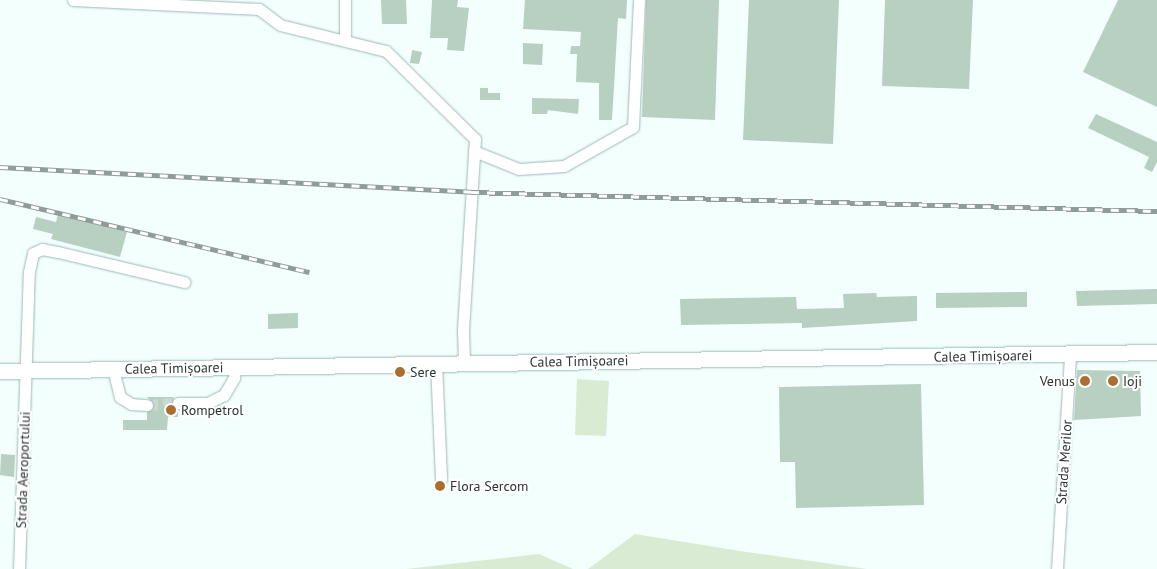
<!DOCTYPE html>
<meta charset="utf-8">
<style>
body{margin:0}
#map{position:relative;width:1157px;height:569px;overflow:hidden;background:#f2fffd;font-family:"PT Sans",sans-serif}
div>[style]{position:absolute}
.green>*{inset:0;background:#daebd4}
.building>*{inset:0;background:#b7d0c2}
.minor-tunnel>*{height:11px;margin-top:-5.5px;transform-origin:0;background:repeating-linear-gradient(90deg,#cad7d5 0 11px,transparent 0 16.5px)}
.roads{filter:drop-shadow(0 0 1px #9bbab6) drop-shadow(0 0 1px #9bbab6)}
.minor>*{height:11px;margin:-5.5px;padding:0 5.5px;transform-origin:5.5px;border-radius:5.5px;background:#fff}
.major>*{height:15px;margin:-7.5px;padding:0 7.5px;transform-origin:7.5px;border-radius:7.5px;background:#fff}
.rail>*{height:4.5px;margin-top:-2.25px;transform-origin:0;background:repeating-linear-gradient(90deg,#fff 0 8px,#8f9c9a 0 16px);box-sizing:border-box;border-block:1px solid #8f9c9a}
.dots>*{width:14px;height:14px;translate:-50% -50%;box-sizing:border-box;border:2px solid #fff;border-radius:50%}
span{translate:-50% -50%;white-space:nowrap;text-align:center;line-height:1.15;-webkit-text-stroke:4px #fff;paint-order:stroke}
.street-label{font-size:14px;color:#2a3635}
.poi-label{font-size:14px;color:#2a3635}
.left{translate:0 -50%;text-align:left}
.right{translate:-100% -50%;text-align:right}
</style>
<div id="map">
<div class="green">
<i style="clip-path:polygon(577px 379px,609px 381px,606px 436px,575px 435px)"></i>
<i style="clip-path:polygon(635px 534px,740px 551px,867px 569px,588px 569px)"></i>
<i style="clip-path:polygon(539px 554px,573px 569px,406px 569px)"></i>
</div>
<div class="building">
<i style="clip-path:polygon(381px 0,406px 0,407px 24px,382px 24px)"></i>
<i style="clip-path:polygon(432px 0,458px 0,457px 7px,469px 8px,464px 51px,447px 50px,448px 38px,430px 38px)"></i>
<i style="clip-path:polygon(525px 0,627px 0,626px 19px,618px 18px,612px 120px,599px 120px,599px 83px,576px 82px,577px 54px,570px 54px,571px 46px,580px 46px,581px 32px,523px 29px)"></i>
<i style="clip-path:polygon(646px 0,719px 0,715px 120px,642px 117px)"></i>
<i style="clip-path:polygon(749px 0,839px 0,833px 144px,743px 140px)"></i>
<i style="clip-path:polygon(885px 0,973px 0,969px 89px,882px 86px)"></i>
<i style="clip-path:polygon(1118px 0,1157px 0,1157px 107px,1083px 72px)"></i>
<i style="clip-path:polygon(523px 43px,543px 44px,542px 65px,523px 64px)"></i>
<i style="clip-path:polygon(412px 50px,422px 52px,419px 64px,410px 63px)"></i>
<i style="clip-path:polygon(480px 88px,488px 88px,488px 93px,500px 93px,500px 100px,480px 100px)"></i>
<i style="clip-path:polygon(532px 98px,579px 99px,578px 114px,548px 110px,547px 114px,532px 114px)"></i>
<i style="clip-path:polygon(1096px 114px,1157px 142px,1157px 162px,1152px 172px,1144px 168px,1149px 157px,1088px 128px)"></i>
<i style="clip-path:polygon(58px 214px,127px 232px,120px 257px,51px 239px,53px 234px,33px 229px,36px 217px,56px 222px)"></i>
<i style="clip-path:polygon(1157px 289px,1157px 304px,1077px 306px,1076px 291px)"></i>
<i style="clip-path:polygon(1027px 292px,1027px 307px,936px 308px,936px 293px)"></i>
<i style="clip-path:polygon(876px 293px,877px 297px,917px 296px,917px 321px,802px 328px,802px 323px,681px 325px,680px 299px,796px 297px,797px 309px,844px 308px,843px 294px)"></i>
<i style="clip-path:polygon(298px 313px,298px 328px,268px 329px,268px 314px)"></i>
<i style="clip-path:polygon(1077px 370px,1140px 371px,1141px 416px,1074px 420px)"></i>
<i style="clip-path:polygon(921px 384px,924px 505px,796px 508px,795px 462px,780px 462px,779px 387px)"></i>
<i style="clip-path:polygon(147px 397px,174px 397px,171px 403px,178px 410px,178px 417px,168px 417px,167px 430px,123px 430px,123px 420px,147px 420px,147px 412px,154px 405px)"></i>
<i style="clip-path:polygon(1px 454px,15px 455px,14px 477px,0 475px)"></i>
</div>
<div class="minor-tunnel">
<i style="left:147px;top:405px;width:31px;rotate:-4deg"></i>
</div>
<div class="roads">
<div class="minor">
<i style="left:73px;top:0;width:186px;rotate:2.8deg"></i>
<i style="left:259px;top:9px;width:26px;rotate:37deg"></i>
<i style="left:280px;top:25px;width:109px;rotate:13.8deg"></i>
<i style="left:386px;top:51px;width:125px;rotate:44.7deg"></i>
<i style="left:475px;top:139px;width:192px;rotate:93.6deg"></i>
<i style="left:463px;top:331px;width:32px;rotate:88deg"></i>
<i style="left:345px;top:39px;width:39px;rotate:-90deg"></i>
<i style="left:474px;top:151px;width:48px;rotate:21.8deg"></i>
<i style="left:519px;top:169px;width:45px;rotate:-3.8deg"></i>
<i style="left:564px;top:166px;width:79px;rotate:-29.5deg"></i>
<i style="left:633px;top:127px;width:127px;rotate:-87.3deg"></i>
<i style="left:436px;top:363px;width:116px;rotate:87.5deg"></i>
<i style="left:113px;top:369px;width:29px;rotate:76deg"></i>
<i style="left:120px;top:397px;width:13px;rotate:32deg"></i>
<i style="left:131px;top:404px;width:16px;rotate:4deg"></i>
<i style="left:178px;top:403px;width:30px"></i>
<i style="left:208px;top:403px;width:18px;rotate:-27deg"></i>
<i style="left:224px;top:395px;width:20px;rotate:-60deg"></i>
<i style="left:234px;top:378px;width:11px;rotate:-85deg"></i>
<i style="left:19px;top:569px;width:297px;rotate:-88.1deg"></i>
<i style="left:29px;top:272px;width:19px;rotate:-78deg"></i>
<i style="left:33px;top:253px;width:10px;rotate:-24deg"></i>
<i style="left:42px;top:249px;width:16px;rotate:11deg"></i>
<i style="left:58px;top:252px;width:130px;rotate:13.4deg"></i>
<i style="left:1057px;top:569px;width:215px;rotate:-86.5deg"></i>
</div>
<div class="major">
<i style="left:0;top:371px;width:1157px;rotate:-0.94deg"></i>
</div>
</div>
<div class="rail">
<i style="left:0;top:167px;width:472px;rotate:3deg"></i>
<i style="left:471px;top:192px;width:686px;rotate:1.59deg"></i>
<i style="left:0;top:199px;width:318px;rotate:13.3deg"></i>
</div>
<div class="dots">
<i style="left:400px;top:372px;background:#aa6e30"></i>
<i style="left:1085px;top:381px;background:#aa6e30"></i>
<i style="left:1113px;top:381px;background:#aa6e30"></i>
<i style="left:171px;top:410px;background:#aa6e30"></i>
<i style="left:440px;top:486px;background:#aa6e30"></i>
</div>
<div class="street-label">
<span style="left:983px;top:356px;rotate:-1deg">Calea Timișoarei</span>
<span style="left:579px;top:361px;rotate:-1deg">Calea Timișoarei</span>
<span style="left:174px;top:368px;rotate:-1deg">Calea Timișoarei</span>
<span style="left:1064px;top:462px;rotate:-86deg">Strada Merilor</span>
<span style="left:23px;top:470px;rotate:-88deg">Strada Aeroportului</span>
</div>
<div class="poi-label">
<span class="left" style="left:410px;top:372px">Sere</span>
<span class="right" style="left:1075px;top:381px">Venus</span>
<span class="left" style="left:1123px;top:381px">Ioji</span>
<span class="left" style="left:181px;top:410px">Rompetrol</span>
<span class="left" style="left:450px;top:486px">Flora Sercom</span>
</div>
</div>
